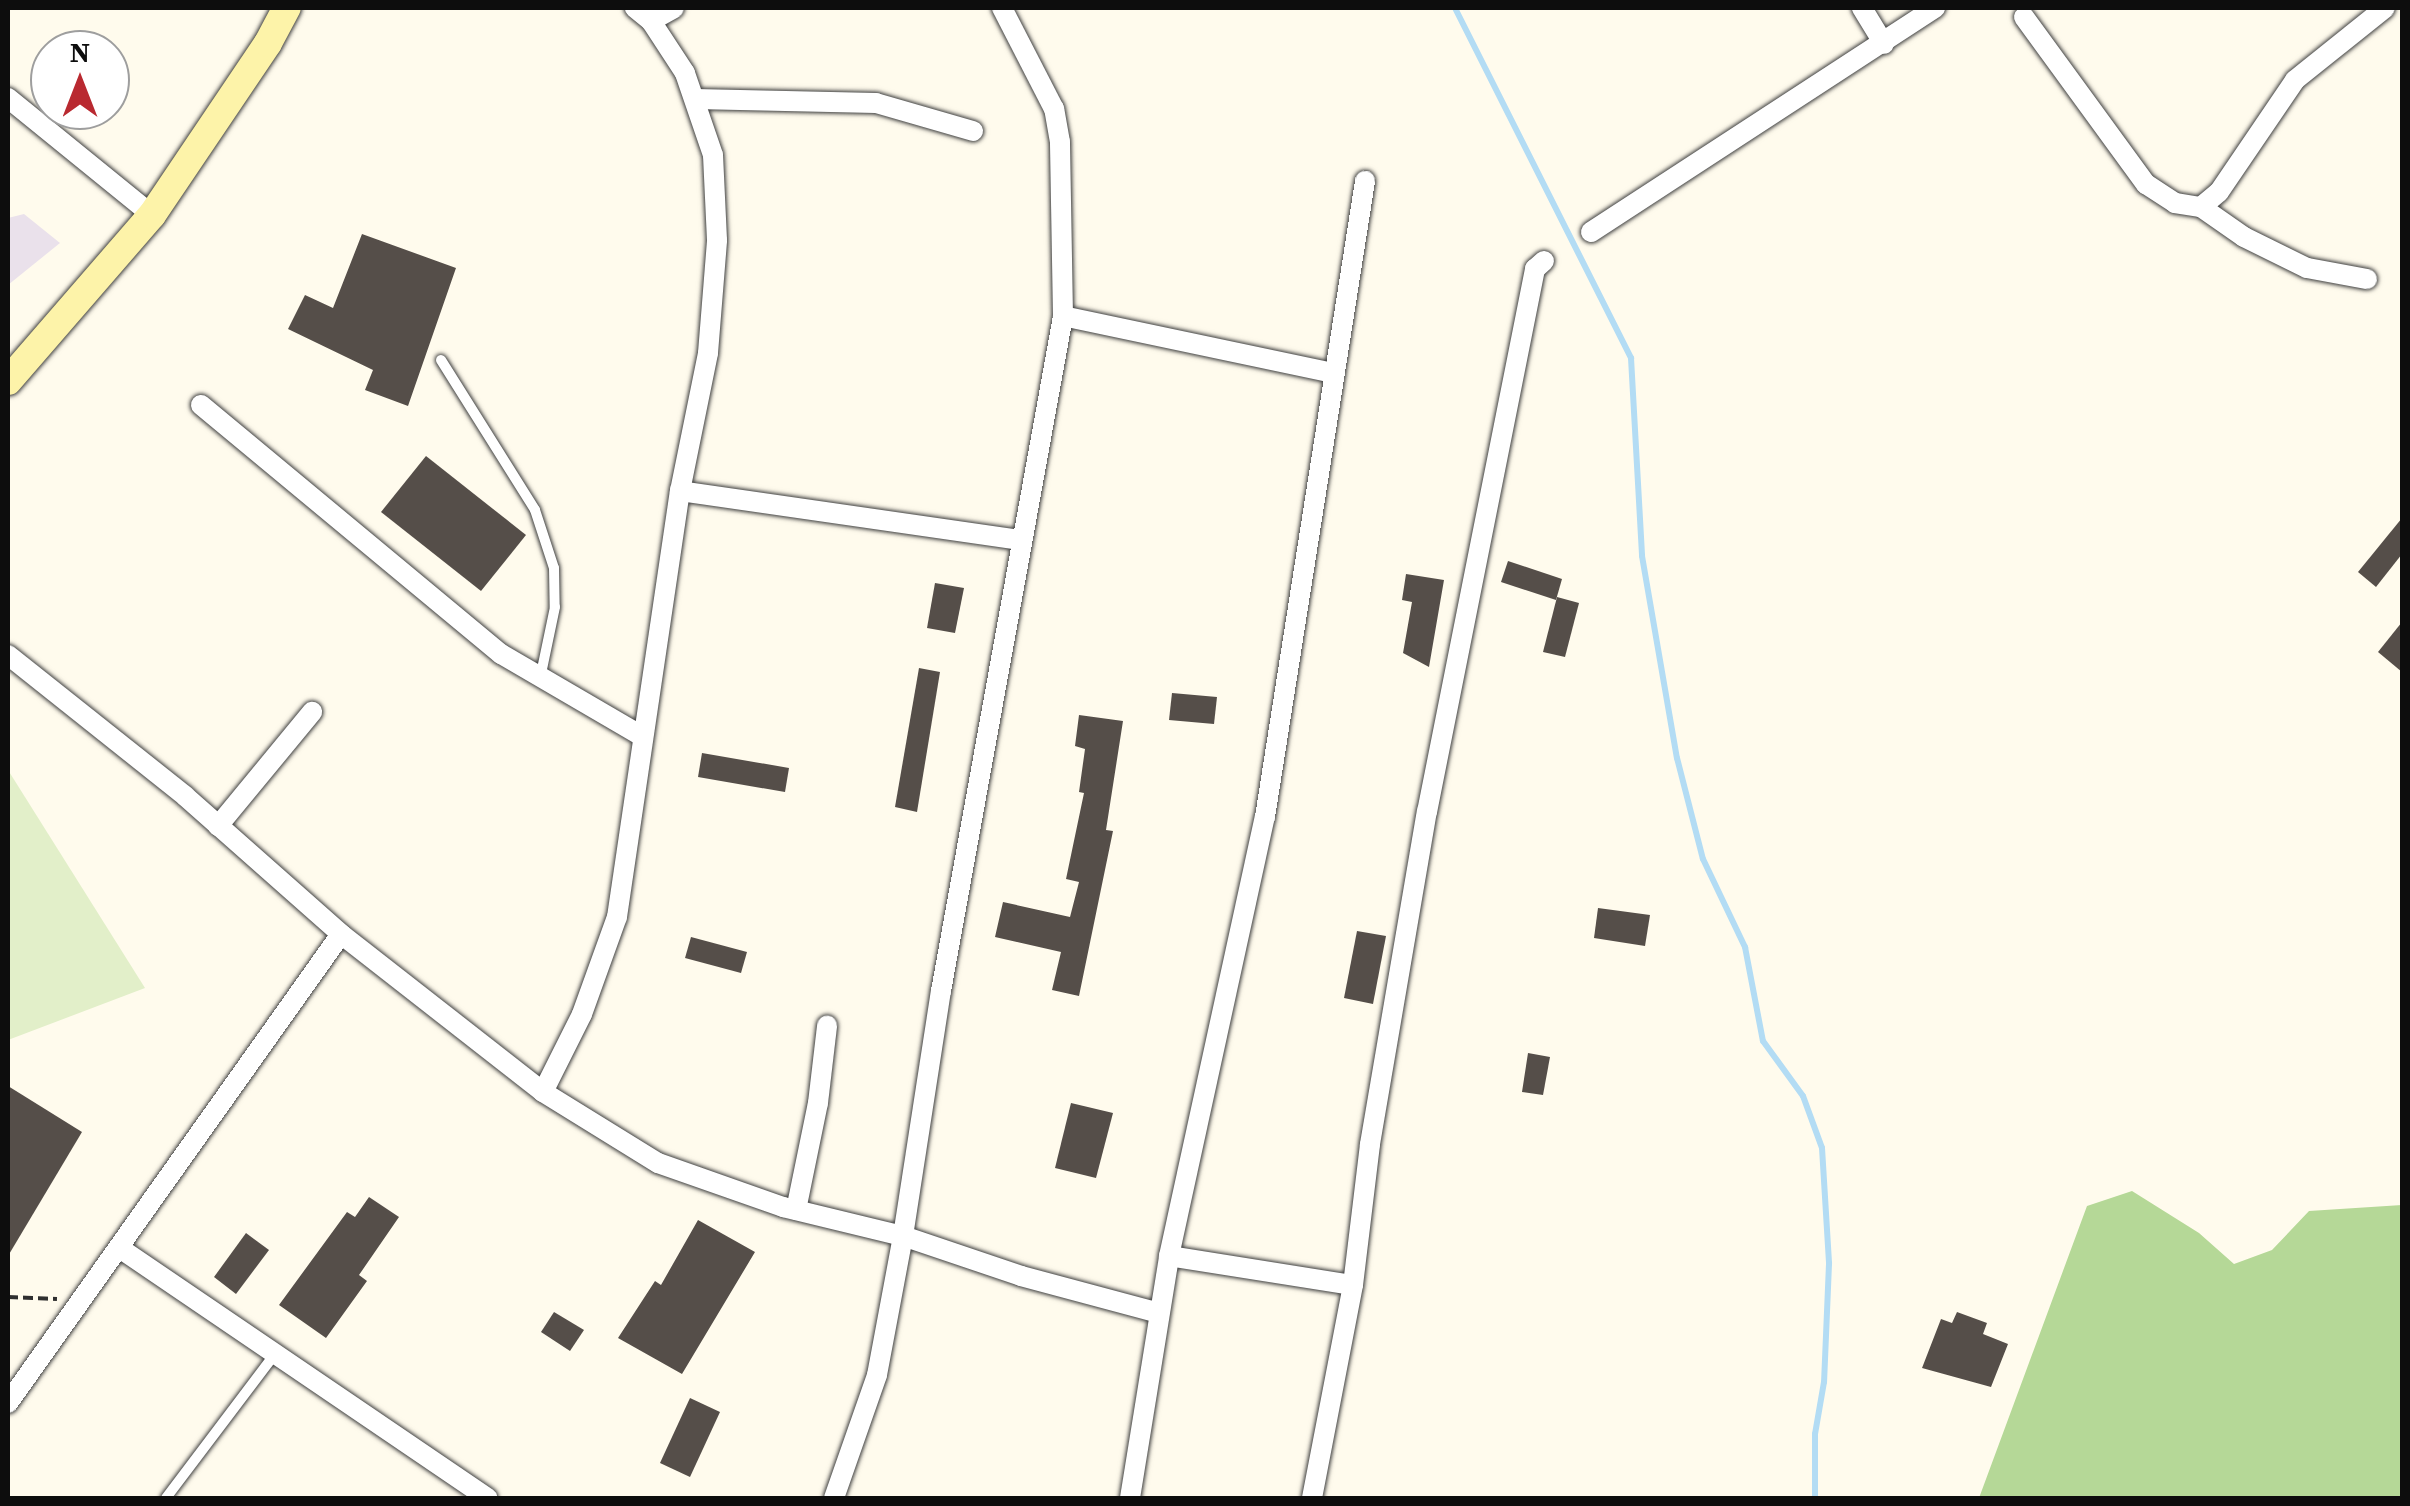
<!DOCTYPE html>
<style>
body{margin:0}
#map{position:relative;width:2410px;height:1506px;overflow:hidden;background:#fffbed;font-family:"Source Serif 4",serif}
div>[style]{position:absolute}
.industrial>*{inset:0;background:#eae1eb}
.forest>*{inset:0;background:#b5d897}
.pitch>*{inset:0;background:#e2efc9}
.stream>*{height:6px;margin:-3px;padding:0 3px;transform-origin:3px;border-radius:3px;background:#b3dcf4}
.building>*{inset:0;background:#554e49}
.path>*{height:4px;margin-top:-2px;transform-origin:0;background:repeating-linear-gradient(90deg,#2f2f2f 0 10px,transparent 0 15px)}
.roads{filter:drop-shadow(0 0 2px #404040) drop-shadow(0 0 2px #404040)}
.lane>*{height:10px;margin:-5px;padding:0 5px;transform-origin:5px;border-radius:5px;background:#fff}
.street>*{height:20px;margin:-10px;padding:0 10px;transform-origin:10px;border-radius:10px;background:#fff}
.secondary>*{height:28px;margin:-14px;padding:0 14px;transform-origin:14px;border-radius:14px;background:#fdf3a9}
span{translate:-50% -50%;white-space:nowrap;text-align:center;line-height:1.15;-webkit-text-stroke:10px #fff;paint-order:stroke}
.frame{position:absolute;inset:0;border:10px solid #0d0d0d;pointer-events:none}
.north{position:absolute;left:30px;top:30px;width:100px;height:100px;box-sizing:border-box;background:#fff;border:2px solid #9e9e9e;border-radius:50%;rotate:0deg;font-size:28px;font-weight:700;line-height:40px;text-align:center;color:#0d0d0d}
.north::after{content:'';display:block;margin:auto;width:35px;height:45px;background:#b92930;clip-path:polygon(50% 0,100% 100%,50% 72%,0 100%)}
</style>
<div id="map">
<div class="industrial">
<i style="clip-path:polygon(24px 214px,60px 243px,8px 285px,8px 218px)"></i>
</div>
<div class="forest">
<i style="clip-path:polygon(2132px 1191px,2199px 1233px,2234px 1264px,2272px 1250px,2309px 1211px,2402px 1205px,2402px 1498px,1979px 1498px,2087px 1206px)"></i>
</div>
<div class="pitch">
<i style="clip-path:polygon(8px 770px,145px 988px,8px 1040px)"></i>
</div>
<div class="stream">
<i style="left:1455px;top:8px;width:392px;rotate:63.3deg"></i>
<i style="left:1631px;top:358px;width:198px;rotate:86.8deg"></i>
<i style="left:1642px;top:556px;width:205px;rotate:80.2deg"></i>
<i style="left:1677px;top:758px;width:104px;rotate:75.6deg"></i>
<i style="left:1703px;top:859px;width:98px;rotate:64.5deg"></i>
<i style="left:1745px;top:947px;width:96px;rotate:79.2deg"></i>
<i style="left:1763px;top:1041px;width:68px;rotate:54deg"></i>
<i style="left:1803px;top:1096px;width:55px;rotate:69.9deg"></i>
<i style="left:1822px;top:1148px;width:116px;rotate:86.5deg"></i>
<i style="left:1829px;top:1264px;width:118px;rotate:92.4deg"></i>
<i style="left:1824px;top:1382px;width:53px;rotate:99.8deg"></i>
<i style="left:1815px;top:1434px;width:64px;rotate:90deg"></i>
</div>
<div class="building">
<i style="clip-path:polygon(362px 234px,456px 268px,408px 406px,365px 390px,373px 370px,288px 329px,305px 295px,333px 308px)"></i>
<i style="clip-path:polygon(426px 456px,526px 535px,481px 591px,381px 512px)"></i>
<i style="clip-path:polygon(2402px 518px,2402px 554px,2376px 587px,2358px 572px)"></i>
<i style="clip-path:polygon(1508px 561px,1562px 579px,1556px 600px,1501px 582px)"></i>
<i style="clip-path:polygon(1406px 574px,1444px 580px,1429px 667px,1403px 653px,1412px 602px,1402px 600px)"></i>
<i style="clip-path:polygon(935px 583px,964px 588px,955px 633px,927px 628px)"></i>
<i style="clip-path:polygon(1557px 597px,1579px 603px,1565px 657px,1543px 652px)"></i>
<i style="clip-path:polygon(2402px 622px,2402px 672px,2378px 652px)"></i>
<i style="clip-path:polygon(919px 668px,940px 672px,917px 812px,895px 807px)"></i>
<i style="clip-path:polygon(1172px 693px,1217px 697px,1214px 724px,1169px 720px)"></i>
<i style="clip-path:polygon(1079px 715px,1123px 721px,1106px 830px,1113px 831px,1079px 996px,1052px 990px,1061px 952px,995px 937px,1003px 902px,1070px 917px,1079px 882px,1066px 879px,1084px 793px,1079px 792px,1085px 749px,1075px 746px)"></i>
<i style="clip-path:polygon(702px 753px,789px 768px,785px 792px,698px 777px)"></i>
<i style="clip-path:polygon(1598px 908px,1650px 915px,1645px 946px,1594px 938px)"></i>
<i style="clip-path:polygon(1357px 931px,1386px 936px,1373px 1004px,1344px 998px)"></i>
<i style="clip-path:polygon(691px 937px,747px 952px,741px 973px,685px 958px)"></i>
<i style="clip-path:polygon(1528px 1053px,1550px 1057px,1543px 1095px,1522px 1092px)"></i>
<i style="clip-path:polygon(8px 1086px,82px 1132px,8px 1256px)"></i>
<i style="clip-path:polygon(1071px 1103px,1113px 1113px,1096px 1178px,1055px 1168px)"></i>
<i style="clip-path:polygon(369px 1197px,399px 1217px,359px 1275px,367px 1281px,326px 1338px,279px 1305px,347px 1212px,355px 1217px)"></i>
<i style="clip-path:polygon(698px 1220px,755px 1252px,682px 1374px,618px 1338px,655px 1281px,661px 1285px)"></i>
<i style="clip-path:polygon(246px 1233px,269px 1250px,236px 1294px,214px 1277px)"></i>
<i style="clip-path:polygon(554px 1312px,584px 1330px,570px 1351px,541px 1332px)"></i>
<i style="clip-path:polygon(1957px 1312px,1987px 1323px,1983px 1334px,2008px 1344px,1991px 1387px,1922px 1368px,1941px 1319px,1952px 1323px)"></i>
<i style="clip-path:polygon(690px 1398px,720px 1412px,690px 1477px,660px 1463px)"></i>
</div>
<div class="path">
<i style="left:8px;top:1297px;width:49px;rotate:2.3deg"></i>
</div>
<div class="roads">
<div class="lane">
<i style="left:441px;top:360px;width:177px;rotate:57.9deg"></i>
<i style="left:535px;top:510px;width:61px;rotate:71.9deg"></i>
<i style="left:554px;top:568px;width:39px;rotate:89deg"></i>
<i style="left:555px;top:607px;width:68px;rotate:101.8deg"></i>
<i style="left:166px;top:1498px;width:181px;rotate:-52.9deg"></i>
</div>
<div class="street">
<i style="left:1862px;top:8px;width:42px;rotate:58.6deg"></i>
<i style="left:2024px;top:17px;width:207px;rotate:53.9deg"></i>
<i style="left:2146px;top:184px;width:35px;rotate:33deg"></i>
<i style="left:2175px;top:203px;width:26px;rotate:9deg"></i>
<i style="left:2201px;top:207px;width:23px;rotate:-40deg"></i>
<i style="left:2219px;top:192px;width:135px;rotate:-55.8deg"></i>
<i style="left:2295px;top:80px;width:115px;rotate:-38.7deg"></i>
<i style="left:651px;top:21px;width:26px;rotate:-29deg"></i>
<i style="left:8px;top:98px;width:186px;rotate:39.1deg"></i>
<i style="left:695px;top:99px;width:181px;rotate:1.3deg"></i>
<i style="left:876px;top:103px;width:101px;rotate:16.1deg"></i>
<i style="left:2201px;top:207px;width:52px;rotate:34.9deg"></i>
<i style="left:2244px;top:237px;width:70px;rotate:26.2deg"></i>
<i style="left:2307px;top:268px;width:61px;rotate:10.4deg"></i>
<i style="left:1591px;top:232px;width:411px;rotate:-33.1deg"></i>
<i style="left:1063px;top:316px;width:277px;rotate:11.9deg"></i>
<i style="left:201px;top:405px;width:390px;rotate:39.7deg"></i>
<i style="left:501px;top:654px;width:163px;rotate:30.2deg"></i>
<i style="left:680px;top:491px;width:345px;rotate:8.2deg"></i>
<i style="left:8px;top:655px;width:226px;rotate:38.5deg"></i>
<i style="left:185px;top:796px;width:208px;rotate:41.5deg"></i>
<i style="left:341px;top:934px;width:256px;rotate:38deg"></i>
<i style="left:543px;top:1092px;width:135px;rotate:31.7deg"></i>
<i style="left:658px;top:1163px;width:133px;rotate:19.4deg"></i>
<i style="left:783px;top:1207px;width:123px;rotate:13.6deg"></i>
<i style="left:903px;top:1236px;width:125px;rotate:18.7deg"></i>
<i style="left:1021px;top:1276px;width:143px;rotate:15deg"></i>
<i style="left:218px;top:826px;width:148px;rotate:-50.5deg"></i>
<i style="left:543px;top:1092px;width:87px;rotate:-63.4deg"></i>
<i style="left:582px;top:1014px;width:103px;rotate:-70.2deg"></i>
<i style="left:617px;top:917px;width:431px;rotate:-81.6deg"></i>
<i style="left:680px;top:491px;width:141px;rotate:-78.5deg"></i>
<i style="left:708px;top:353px;width:113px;rotate:-85.4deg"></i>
<i style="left:717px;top:240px;width:85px;rotate:-92.7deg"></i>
<i style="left:713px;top:155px;width:87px;rotate:-108.9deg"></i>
<i style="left:685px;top:73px;width:62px;rotate:-123.2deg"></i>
<i style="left:651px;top:21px;width:21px;rotate:-141deg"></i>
<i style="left:796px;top:1210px;width:109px;rotate:-78.4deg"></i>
<i style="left:818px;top:1103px;width:78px;rotate:-83.3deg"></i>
<i style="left:121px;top:1249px;width:443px;rotate:34.2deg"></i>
<i style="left:1169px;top:1256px;width:186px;rotate:9deg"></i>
<i style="left:8px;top:1403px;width:575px;rotate:-54.62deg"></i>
<i style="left:834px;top:1498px;width:130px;rotate:-70.7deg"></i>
<i style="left:877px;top:1375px;width:141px;rotate:-79.4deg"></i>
<i style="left:903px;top:1236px;width:248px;rotate:-81.2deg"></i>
<i style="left:941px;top:991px;width:686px;rotate:-79.75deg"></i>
<i style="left:1063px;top:316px;width:174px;rotate:-91deg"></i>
<i style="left:1060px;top:142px;width:34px;rotate:-100deg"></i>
<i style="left:1054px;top:109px;width:114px;rotate:-117.2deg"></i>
<i style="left:1130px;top:1498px;width:245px;rotate:-80.8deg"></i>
<i style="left:1169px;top:1256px;width:449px;rotate:-77.7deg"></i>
<i style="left:1265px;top:817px;width:644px;rotate:-81.06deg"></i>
<i style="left:1312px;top:1498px;width:217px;rotate:-79.1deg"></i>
<i style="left:1353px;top:1285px;width:142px;rotate:-83.1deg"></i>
<i style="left:1370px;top:1144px;width:337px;rotate:-80.3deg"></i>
<i style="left:1427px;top:812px;width:554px;rotate:-78.75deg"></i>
<i style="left:1535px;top:269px;width:12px;rotate:-42deg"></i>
</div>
<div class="secondary">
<i style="left:8px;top:381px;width:220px;rotate:-49.1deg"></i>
<i style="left:152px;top:215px;width:207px;rotate:-56deg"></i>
<i style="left:268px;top:43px;width:40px;rotate:-62deg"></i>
</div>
</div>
<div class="frame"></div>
<div class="north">N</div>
</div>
